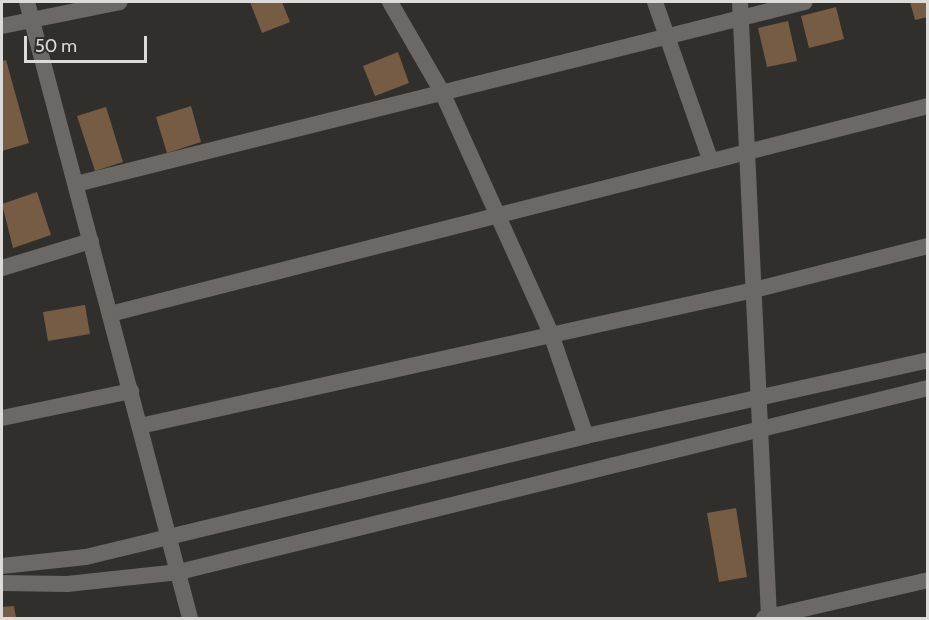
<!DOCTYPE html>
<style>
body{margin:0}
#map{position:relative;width:929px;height:620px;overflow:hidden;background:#312f2c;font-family:Cabin,sans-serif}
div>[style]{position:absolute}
.building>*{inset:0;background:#765c43}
.minor>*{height:16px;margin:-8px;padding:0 8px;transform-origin:8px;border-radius:8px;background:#6b6865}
.tertiary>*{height:16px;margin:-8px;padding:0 8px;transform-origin:8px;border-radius:8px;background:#6b6865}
span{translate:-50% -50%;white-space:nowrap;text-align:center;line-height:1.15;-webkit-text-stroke:4.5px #312f2c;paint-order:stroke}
.frame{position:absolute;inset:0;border:3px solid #dcdbd9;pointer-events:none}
.scale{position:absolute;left:24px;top:36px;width:123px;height:27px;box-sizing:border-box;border:3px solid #dcdbd9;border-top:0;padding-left:8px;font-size:18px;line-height:21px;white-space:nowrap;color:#dcdbd9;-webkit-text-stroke:4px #312f2c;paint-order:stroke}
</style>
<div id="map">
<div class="building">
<i style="clip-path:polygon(250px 2px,282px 2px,290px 22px,262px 33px)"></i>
<i style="clip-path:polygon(910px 2px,928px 2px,928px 17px,915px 20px)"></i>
<i style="clip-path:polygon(836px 7px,844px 39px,809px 48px,801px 16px)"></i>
<i style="clip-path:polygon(788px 21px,797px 61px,767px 67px,758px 28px)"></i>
<i style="clip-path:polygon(398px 52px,409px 83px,375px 96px,363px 66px)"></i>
<i style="clip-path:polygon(6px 60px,29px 143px,2px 151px,2px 61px)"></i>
<i style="clip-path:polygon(191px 106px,201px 142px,167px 153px,156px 117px)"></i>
<i style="clip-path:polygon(106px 107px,123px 162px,95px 171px,77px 116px)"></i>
<i style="clip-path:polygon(37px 192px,51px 235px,13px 248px,2px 204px)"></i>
<i style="clip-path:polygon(85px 305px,90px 334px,48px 341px,43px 312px)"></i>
<i style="clip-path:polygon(736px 508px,747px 577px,719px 582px,707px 513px)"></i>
<i style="clip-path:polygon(14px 606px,16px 618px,2px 618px,2px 607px)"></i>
</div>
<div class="minor">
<i style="left:390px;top:2px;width:104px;rotate:60deg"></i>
<i style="left:442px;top:92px;width:262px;rotate:65.7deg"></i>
<i style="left:550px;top:331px;width:111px;rotate:71.1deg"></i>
<i style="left:655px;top:2px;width:166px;rotate:70.7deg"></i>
<i style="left:2px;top:26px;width:120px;rotate:-11.5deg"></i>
<i style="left:76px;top:184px;width:751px;rotate:-14.02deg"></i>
<i style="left:2px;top:268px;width:93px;rotate:-16.9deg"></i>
<i style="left:110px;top:314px;width:844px;rotate:-14.27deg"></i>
<i style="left:2px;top:418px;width:132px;rotate:-11.8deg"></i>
<i style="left:140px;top:426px;width:629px;rotate:-12.49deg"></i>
<i style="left:754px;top:290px;width:179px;rotate:-14.2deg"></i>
<i style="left:764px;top:618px;width:168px;rotate:-13deg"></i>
</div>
<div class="tertiary">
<i style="left:27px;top:2px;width:637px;rotate:75.18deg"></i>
<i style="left:740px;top:2px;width:617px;rotate:87.3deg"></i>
<i style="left:2px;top:566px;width:84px;rotate:-6.1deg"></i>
<i style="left:86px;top:557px;width:514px;rotate:-13.6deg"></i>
<i style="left:586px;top:436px;width:350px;rotate:-12.5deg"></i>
<i style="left:2px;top:583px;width:65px;rotate:0.9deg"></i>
<i style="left:67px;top:584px;width:113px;rotate:-6.1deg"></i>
<i style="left:179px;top:572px;width:771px;rotate:-13.8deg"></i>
</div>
<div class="frame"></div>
<div class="scale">50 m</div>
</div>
